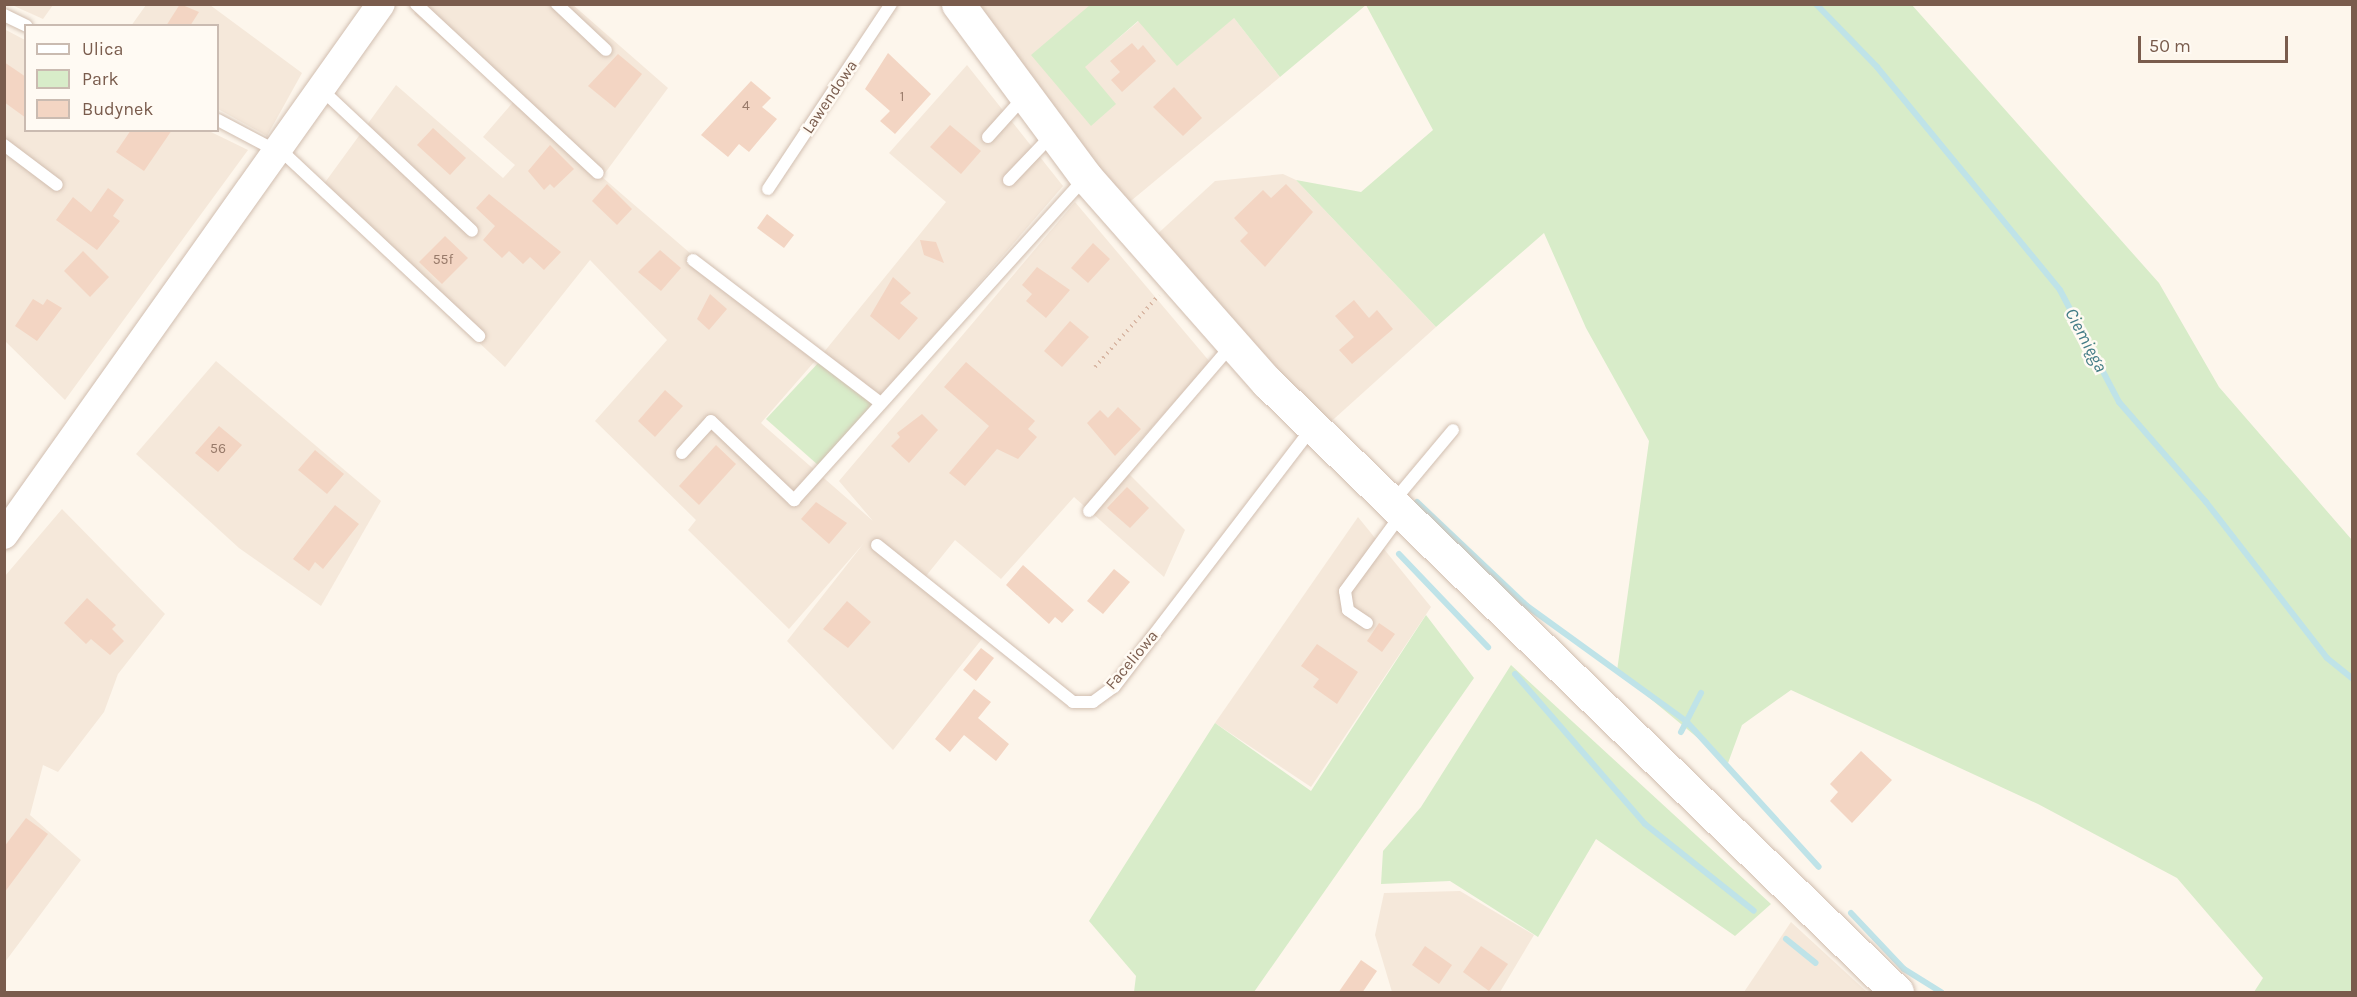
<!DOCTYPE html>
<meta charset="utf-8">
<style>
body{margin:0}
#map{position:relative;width:2357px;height:997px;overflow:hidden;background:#fdf6ec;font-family:Karla,sans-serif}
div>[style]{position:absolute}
.residential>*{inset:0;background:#f5e8da}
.green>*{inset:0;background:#d8ecc9}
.stream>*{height:6px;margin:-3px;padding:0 3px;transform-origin:3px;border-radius:3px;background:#bfe3e8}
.building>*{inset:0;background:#f3d5c3}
.path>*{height:4px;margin-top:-2px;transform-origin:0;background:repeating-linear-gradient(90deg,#d9b8a5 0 1.5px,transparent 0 6px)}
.roads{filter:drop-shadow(0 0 2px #d1beb0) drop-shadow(0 0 2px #d1beb0)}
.service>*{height:12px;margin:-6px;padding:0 6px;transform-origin:6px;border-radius:6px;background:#fff}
.tertiary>*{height:28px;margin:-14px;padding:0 14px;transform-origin:14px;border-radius:14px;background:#fff}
.secondary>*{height:33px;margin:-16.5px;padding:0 16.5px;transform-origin:16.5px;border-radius:16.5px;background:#fff}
span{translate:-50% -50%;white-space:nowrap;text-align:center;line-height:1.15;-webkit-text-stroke:5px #fffaf3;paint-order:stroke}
.number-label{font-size:14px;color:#987a6a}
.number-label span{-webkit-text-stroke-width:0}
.street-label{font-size:16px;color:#7a5c4d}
.water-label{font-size:18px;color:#437c86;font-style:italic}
.frame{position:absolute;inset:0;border:6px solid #7a5c4d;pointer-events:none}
.legend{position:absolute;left:24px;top:24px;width:195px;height:108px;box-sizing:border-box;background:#fffaf3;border:2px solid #cabbb1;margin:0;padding:8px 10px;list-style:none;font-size:18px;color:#7a5c4d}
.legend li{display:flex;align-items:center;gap:12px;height:30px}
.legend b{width:30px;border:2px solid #cabbb1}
.scale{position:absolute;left:2138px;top:36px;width:150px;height:27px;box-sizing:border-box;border:3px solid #7a5c4d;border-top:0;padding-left:8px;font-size:18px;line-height:21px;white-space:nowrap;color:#7a5c4d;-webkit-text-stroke:4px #fffaf3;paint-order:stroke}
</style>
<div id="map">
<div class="residential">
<i style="clip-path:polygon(12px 5px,53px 5px,43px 19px)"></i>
<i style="clip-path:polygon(146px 5px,210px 5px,302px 73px,267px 136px,218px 109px,218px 26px,131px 26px)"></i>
<i style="clip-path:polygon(419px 5px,573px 5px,668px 88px,602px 177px,815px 361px,761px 423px,873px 521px,839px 481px,1075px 202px,1210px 362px,1119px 464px,1185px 530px,1164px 577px,1074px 497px,1001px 579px,955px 540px,926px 576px,982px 639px,893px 750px,787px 641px,864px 543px,789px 629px,688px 530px,696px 520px,595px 421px,667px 340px,590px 260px,505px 367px,318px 192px,396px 85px,503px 178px,515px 165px,483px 137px,514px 101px,414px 14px)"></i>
<i style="clip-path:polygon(969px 5px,1093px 5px,1084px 67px,1139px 21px,1234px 18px,1280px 77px,1126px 205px)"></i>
<i style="clip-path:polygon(4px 29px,25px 40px,26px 130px,209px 131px,248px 150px,65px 400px,5px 341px)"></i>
<i style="clip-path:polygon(967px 65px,1063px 186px,881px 397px,824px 352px,946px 202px,889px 153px)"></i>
<i style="clip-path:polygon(1283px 174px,1296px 180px,1436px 327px,1325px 427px,1153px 238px,1215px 181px)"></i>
<i style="clip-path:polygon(216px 361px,381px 501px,321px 606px,239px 548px,136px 454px)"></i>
<i style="clip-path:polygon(62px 509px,165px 614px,118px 674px,104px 712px,58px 772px,43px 765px,30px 815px,81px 860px,5px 962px,5px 576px)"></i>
<i style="clip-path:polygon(1358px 517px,1431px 607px,1311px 787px,1215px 723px)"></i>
<i style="clip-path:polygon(1460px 891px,1534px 935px,1500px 992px,1392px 992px,1375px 935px,1384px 893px)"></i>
<i style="clip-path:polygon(1791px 922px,1867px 992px,1744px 992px)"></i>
</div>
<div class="green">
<i style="clip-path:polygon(1090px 5px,1912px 5px,2159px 283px,2219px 387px,2352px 540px,2352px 992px,2254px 992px,2263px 978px,2177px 878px,2038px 804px,1791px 690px,1742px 725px,1728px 763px,1617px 671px,1649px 441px,1586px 328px,1544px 233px,1436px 327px,1296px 180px,1361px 192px,1433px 130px,1366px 5px,1280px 77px,1234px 18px,1177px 66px,1138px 21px,1085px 67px,1116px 104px,1091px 126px,1031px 55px)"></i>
<i style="clip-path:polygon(820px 361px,873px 405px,818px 465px,766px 419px)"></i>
<i style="clip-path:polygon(1426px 615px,1474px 678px,1254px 992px,1134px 992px,1136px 976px,1089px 921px,1215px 723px,1311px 791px)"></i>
<i style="clip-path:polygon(1511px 665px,1771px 904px,1735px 936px,1596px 839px,1538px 937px,1450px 881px,1381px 884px,1383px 851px,1421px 807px)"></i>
</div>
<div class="stream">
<i style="left:1816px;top:4px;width:88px;rotate:45.9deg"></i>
<i style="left:1877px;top:67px;width:288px;rotate:50.6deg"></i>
<i style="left:2060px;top:290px;width:127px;rotate:62.2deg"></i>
<i style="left:2119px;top:402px;width:133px;rotate:49deg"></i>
<i style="left:2206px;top:502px;width:197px;rotate:52.2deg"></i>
<i style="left:2327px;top:658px;width:32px;rotate:39deg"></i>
<i style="left:1417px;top:502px;width:151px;rotate:43.4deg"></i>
<i style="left:1527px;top:606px;width:196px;rotate:35.9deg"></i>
<i style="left:1686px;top:721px;width:197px;rotate:47.7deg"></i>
<i style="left:1399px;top:554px;width:129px;rotate:46.3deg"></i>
<i style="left:1515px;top:674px;width:198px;rotate:49.1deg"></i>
<i style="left:1645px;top:824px;width:139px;rotate:38.6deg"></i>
<i style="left:1681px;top:732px;width:44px;rotate:-62.9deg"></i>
<i style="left:1851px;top:913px;width:77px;rotate:46.6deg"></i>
<i style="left:1904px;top:969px;width:44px;rotate:31.9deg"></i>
<i style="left:1786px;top:939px;width:38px;rotate:39deg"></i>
</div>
<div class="building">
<i style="clip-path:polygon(180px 4px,199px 12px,190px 26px,166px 26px)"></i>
<i style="clip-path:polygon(1132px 43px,1138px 50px,1143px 45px,1156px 61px,1122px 92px,1111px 80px,1120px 72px,1110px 61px)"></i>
<i style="clip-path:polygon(888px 53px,931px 94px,895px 134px,880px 121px,890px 111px,865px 89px)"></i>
<i style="clip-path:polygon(618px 54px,642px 74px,615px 108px,588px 86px)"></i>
<i style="clip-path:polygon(4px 62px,26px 77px,26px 118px,4px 102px)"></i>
<i style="clip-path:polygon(751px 81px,771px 98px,762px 107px,777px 119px,749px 152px,739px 144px,728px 157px,701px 135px)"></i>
<i style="clip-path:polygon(1174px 87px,1202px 118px,1183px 136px,1153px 107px)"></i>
<i style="clip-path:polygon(950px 125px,981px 151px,961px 174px,930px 147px)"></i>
<i style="clip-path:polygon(433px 128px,466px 158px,450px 175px,417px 145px)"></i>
<i style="clip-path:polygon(131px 130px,172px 130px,144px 171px,116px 152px)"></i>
<i style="clip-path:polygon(550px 145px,574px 169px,554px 188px,550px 184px,544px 190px,528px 171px)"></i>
<i style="clip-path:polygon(607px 184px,632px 209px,617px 225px,592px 201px)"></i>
<i style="clip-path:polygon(1286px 184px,1313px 212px,1265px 267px,1240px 241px,1248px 233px,1234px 218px,1263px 190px,1271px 198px)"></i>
<i style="clip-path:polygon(108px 188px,124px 200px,113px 216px,120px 221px,97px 250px,56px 220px,73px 197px,91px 212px)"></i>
<i style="clip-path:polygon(489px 194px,561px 252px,544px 270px,530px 257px,523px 264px,509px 251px,502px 258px,483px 240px,495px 226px,476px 208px)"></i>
<i style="clip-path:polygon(767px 214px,794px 235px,784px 248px,757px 228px)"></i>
<i style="clip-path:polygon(445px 236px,468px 258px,442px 284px,419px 262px)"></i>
<i style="clip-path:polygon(920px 240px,936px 242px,944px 263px,924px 255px)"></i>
<i style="clip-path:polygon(1093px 243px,1110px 259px,1088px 283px,1071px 268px)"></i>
<i style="clip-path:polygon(660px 250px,681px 268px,661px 291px,638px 272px)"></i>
<i style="clip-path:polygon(83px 251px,109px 277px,90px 297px,64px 271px)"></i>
<i style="clip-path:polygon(1037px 267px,1070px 290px,1046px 318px,1026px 301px,1032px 294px,1022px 285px)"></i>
<i style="clip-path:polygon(893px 277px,911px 293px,900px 303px,918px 318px,899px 340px,870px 316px)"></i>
<i style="clip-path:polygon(710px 294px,727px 309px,709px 330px,697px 319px)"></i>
<i style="clip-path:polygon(33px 299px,43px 305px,47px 299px,62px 308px,37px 341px,15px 326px)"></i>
<i style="clip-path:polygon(1354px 300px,1369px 318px,1377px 310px,1393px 329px,1352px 364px,1339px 350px,1354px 337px,1335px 316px)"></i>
<i style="clip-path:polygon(1070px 321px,1089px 337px,1062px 367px,1044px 351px)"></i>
<i style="clip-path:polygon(966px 362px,1035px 421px,1028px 429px,1037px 437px,1018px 459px,997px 449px,965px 486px,949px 473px,989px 426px,944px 387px)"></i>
<i style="clip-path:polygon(665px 390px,683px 406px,655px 437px,638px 421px)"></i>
<i style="clip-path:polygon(1118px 407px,1141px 429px,1115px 456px,1087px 423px,1100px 410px,1108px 418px)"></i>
<i style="clip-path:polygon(922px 414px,938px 430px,909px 463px,891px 446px,900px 437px,897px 433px)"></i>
<i style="clip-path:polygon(219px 426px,242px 445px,218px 472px,195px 453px)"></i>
<i style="clip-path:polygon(716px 445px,736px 464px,699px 505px,679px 486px)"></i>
<i style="clip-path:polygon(315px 450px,344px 474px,327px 494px,298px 470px)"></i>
<i style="clip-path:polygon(1127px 487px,1149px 508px,1130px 528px,1107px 508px)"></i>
<i style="clip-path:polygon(816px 502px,847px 523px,829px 544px,801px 519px)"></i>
<i style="clip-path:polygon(335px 505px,359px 524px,323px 569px,315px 562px,309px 571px,293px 559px)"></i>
<i style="clip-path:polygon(1023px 565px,1074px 610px,1062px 623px,1055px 617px,1049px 624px,1006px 585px)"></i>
<i style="clip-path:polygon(1114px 569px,1130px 582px,1103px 614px,1087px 601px)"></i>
<i style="clip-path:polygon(87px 598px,116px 625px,112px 629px,124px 641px,110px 655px,91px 639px,86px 644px,64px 623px)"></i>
<i style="clip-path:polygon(847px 601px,871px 622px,848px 648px,823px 629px)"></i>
<i style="clip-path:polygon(1379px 623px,1395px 634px,1382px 652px,1367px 641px)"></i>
<i style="clip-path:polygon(1317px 644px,1358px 672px,1337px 704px,1313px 687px,1319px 679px,1301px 666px)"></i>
<i style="clip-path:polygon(981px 648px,994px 658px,976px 681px,963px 670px)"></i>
<i style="clip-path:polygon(974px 689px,991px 702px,978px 718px,1009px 744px,996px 761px,964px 735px,950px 752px,935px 739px)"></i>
<i style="clip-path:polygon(1861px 751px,1892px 780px,1852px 823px,1830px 801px,1838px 792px,1830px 784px)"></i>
<i style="clip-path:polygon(26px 818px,48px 834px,4px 893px,4px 847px)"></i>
<i style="clip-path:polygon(1425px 946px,1452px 965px,1439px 984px,1412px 965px)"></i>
<i style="clip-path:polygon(1481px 946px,1508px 964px,1489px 991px,1463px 972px)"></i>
<i style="clip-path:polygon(1361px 960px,1377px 971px,1362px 993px,1338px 993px)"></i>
</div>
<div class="path">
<i style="left:1095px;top:367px;width:96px;rotate:-48.4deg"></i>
</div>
<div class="roads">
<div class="service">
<i style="left:416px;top:4px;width:248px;rotate:42.9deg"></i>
<i style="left:557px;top:4px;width:67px;rotate:43.2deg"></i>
<i style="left:4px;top:15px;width:25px;rotate:26deg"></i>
<i style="left:321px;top:89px;width:207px;rotate:43.2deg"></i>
<i style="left:218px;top:120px;width:79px;rotate:27.9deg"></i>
<i style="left:288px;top:157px;width:262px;rotate:43.1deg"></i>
<i style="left:988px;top:137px;width:54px;rotate:-48deg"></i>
<i style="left:4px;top:145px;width:66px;rotate:37deg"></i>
<i style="left:1009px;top:180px;width:62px;rotate:-46.3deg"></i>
<i style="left:768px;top:189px;width:222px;rotate:-56.4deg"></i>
<i style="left:693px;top:260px;width:236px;rotate:37.3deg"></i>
<i style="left:682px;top:453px;width:43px;rotate:-47.8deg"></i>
<i style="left:711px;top:421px;width:115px;rotate:43.6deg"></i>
<i style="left:794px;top:500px;width:434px;rotate:-47.9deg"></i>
<i style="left:1392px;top:503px;width:95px;rotate:-50.1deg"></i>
<i style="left:1089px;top:511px;width:219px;rotate:-49.3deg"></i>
<i style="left:877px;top:545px;width:251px;rotate:38.7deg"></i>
<i style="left:1073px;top:702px;width:20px"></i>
<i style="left:1093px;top:702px;width:26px;rotate:-36deg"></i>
<i style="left:1114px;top:687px;width:326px;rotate:-52.6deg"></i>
<i style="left:1367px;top:623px;width:23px;rotate:-146deg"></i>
<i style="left:1348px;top:610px;width:19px;rotate:-99deg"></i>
<i style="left:1345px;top:591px;width:93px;rotate:-53.7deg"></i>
</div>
<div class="tertiary">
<i style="left:4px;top:535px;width:651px;rotate:-54.63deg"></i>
</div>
<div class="secondary">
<i style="left:958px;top:4px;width:215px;rotate:53.5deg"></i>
<i style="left:1086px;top:177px;width:273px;rotate:48.6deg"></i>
<i style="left:1267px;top:382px;width:877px;rotate:44.08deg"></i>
</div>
</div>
<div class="number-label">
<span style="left:902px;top:97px">1</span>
<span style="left:746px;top:106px">4</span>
<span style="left:443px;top:260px">55f</span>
<span style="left:218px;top:449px">56</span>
</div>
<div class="street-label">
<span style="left:830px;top:97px;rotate:-56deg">Lawendowa</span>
<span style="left:1132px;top:660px;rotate:-50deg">Faceliowa</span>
</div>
<div class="water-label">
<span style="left:2086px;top:340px;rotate:62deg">Ciemięga</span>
</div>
<div class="frame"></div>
<ul class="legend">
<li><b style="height:8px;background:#fff"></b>Ulica</li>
<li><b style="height:16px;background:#d8ecc9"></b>Park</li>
<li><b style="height:16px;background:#f3d5c3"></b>Budynek</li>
</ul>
<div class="scale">50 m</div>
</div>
